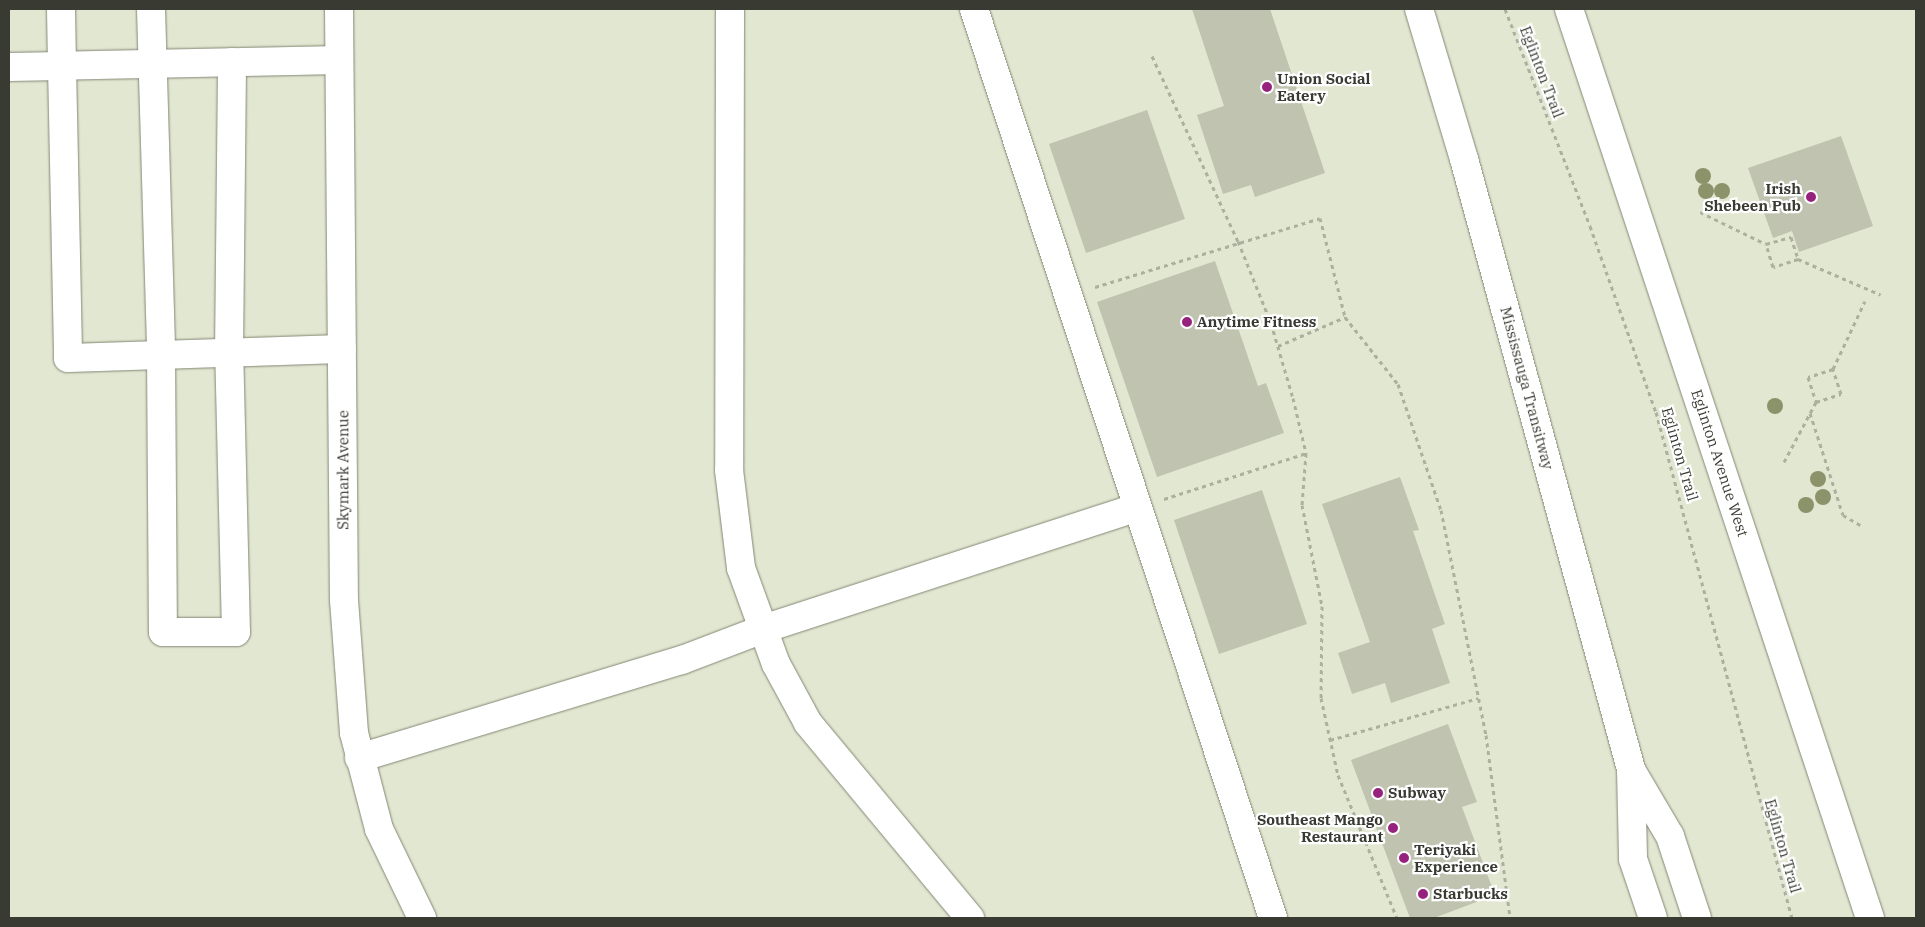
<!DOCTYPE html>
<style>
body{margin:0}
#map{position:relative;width:1925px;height:927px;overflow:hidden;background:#e2e7d2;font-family:"IBM Plex Serif",serif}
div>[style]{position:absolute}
.building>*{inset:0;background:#bfc3af}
.path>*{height:3px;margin-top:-1.5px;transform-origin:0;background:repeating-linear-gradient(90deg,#acb09f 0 4px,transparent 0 8px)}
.roads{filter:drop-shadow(0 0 1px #838774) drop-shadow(0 0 1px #838774)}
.minor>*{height:28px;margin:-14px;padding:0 14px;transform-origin:14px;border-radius:14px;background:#fff}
.major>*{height:28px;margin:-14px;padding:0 14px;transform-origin:14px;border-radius:14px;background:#fff}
.trees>*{width:16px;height:16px;margin:-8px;border-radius:50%;background:#8c936b}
.dots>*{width:14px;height:14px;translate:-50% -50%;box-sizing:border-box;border:2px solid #fff;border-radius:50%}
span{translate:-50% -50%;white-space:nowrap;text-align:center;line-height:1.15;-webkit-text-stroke:4.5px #fff;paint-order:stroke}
.street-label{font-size:15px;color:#393b33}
.poi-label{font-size:15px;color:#393b33;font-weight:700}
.left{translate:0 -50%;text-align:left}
.right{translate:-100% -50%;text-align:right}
.frame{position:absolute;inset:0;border:10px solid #393b33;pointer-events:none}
</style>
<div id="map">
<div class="building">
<i style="clip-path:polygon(1192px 9px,1270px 9px,1325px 173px,1255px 197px,1251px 185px,1223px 194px,1197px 115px,1224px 106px)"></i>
<i style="clip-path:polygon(1147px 110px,1185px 219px,1086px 253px,1049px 144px)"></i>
<i style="clip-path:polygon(1841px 136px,1873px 226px,1799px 252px,1792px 231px,1773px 238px,1748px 168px)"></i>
<i style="clip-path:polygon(1215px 261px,1258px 386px,1266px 383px,1284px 433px,1157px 477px,1097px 302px)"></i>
<i style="clip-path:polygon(1400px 477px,1419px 530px,1413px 531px,1445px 624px,1432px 629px,1450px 683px,1391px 703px,1385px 683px,1352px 694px,1338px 653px,1370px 642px,1322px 504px)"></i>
<i style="clip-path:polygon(1262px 490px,1307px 624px,1219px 654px,1174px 520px)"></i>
<i style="clip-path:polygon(1448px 724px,1477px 802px,1462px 807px,1495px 895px,1434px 918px,1410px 918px,1351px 760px)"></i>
</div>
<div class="path">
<i style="left:1505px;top:9px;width:233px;rotate:68.6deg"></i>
<i style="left:1590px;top:226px;width:197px;rotate:70.5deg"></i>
<i style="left:1656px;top:412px;width:524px;rotate:74.96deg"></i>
<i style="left:1152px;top:56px;width:204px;rotate:65.1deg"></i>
<i style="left:1238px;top:241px;width:88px;rotate:68.1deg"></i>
<i style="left:1271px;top:323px;width:78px;rotate:73.7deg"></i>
<i style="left:1293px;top:398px;width:57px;rotate:76.7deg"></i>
<i style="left:1306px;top:453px;width:52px;rotate:94.4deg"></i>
<i style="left:1302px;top:505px;width:103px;rotate:78.8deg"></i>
<i style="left:1322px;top:606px;width:92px;rotate:90.6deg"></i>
<i style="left:1321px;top:698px;width:79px;rotate:77.6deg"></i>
<i style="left:1338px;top:775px;width:155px;rotate:67.6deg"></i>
<i style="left:1700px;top:212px;width:73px;rotate:25.9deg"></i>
<i style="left:1791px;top:237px;width:23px;rotate:72deg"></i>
<i style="left:1798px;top:259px;width:26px;rotate:162deg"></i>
<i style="left:1773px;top:267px;width:24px;rotate:-107deg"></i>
<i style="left:1766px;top:244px;width:26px;rotate:-16deg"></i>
<i style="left:1798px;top:259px;width:90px;rotate:23.4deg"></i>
<i style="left:1095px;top:287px;width:235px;rotate:-17deg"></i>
<i style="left:1320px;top:218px;width:102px;rotate:75.8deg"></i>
<i style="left:1278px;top:346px;width:73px;rotate:-23.4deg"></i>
<i style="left:1345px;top:317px;width:85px;rotate:51.7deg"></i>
<i style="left:1398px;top:384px;width:133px;rotate:71.2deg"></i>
<i style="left:1441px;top:510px;width:229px;rotate:78.7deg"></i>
<i style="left:1486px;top:735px;width:185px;rotate:82.5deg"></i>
<i style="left:1833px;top:369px;width:75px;rotate:-64.8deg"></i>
<i style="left:1810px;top:413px;width:107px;rotate:72.1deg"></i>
<i style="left:1843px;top:515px;width:22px;rotate:30deg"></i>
<i style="left:1784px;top:462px;width:68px;rotate:-61.9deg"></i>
<i style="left:1816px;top:402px;width:26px;rotate:-18deg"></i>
<i style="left:1841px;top:394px;width:26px;rotate:-108deg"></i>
<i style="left:1833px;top:369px;width:26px;rotate:162deg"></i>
<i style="left:1808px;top:377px;width:26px;rotate:72deg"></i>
<i style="left:1164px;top:499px;width:149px;rotate:-17.9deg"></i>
<i style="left:1330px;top:740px;width:154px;rotate:-15.8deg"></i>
</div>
<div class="roads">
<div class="minor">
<i style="left:151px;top:9px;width:346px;rotate:88.3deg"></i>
<i style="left:161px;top:355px;width:277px;rotate:89.6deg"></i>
<i style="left:163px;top:632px;width:73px"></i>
<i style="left:236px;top:632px;width:279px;rotate:-91.4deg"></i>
<i style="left:229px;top:353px;width:291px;rotate:-89.4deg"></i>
<i style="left:339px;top:9px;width:591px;rotate:89.52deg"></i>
<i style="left:344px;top:600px;width:133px;rotate:85.7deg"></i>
<i style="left:354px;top:733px;width:99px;rotate:75.4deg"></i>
<i style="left:379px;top:829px;width:99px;rotate:64.2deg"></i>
<i style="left:730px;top:9px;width:461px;rotate:90.1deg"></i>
<i style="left:729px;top:470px;width:99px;rotate:83deg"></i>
<i style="left:741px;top:568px;width:102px;rotate:70deg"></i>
<i style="left:776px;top:664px;width:67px;rotate:61.5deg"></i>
<i style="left:808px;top:723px;width:254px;rotate:50.3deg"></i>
<i style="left:974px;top:9px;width:957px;rotate:71.79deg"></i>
<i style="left:1419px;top:9px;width:157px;rotate:73.3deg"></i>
<i style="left:1464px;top:159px;width:632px;rotate:74.69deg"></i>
<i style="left:1631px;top:769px;width:90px;rotate:88.7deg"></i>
<i style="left:1633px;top:859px;width:62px;rotate:71.3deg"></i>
<i style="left:339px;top:60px;width:277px;rotate:178.8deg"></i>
<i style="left:62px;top:66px;width:292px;rotate:88.8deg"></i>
<i style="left:68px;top:358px;width:274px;rotate:-1.9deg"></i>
<i style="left:9px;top:67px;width:53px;rotate:-1.1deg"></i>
<i style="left:62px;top:66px;width:57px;rotate:-91deg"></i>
<i style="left:359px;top:758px;width:338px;rotate:-16.9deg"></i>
<i style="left:682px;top:660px;width:87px;rotate:-20.9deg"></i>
<i style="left:763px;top:629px;width:392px;rotate:-18deg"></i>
<i style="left:1631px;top:770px;width:77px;rotate:59.4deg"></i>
<i style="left:1670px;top:836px;width:86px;rotate:71.8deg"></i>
</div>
<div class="major">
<i style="left:1569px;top:9px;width:958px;rotate:71.68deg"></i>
</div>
</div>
<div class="trees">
<i style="left:1703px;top:176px"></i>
<i style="left:1706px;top:191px"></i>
<i style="left:1722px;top:191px"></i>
<i style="left:1775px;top:406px"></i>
<i style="left:1818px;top:479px"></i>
<i style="left:1823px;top:497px"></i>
<i style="left:1806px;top:505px"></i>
</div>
<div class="dots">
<i style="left:1267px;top:87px;background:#97227e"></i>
<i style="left:1811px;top:197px;background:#97227e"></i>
<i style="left:1187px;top:322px;background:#97227e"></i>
<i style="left:1378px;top:793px;background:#97227e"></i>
<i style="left:1393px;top:828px;background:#97227e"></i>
<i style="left:1404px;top:858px;background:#97227e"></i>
<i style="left:1423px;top:894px;background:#97227e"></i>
</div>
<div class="street-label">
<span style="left:1542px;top:72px;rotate:69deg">Eglinton Trail</span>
<span style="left:1527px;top:388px;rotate:75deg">Mississauga Transitway</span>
<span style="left:1680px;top:454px;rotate:74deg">Eglinton Trail</span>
<span style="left:1720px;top:463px;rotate:72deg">Eglinton Avenue West</span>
<span style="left:343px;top:470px;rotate:-90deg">Skymark Avenue</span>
<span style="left:1783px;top:846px;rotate:74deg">Eglinton Trail</span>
</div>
<div class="poi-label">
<span class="left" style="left:1277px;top:87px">Union Social<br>Eatery</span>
<span class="right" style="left:1801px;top:197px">Irish<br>Shebeen Pub</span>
<span class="left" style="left:1197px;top:322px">Anytime Fitness</span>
<span class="left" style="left:1388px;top:793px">Subway</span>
<span class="right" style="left:1383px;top:828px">Southeast Mango<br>Restaurant</span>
<span class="left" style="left:1414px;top:858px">Teriyaki<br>Experience</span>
<span class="left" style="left:1433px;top:894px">Starbucks</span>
</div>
<div class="frame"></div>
</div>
